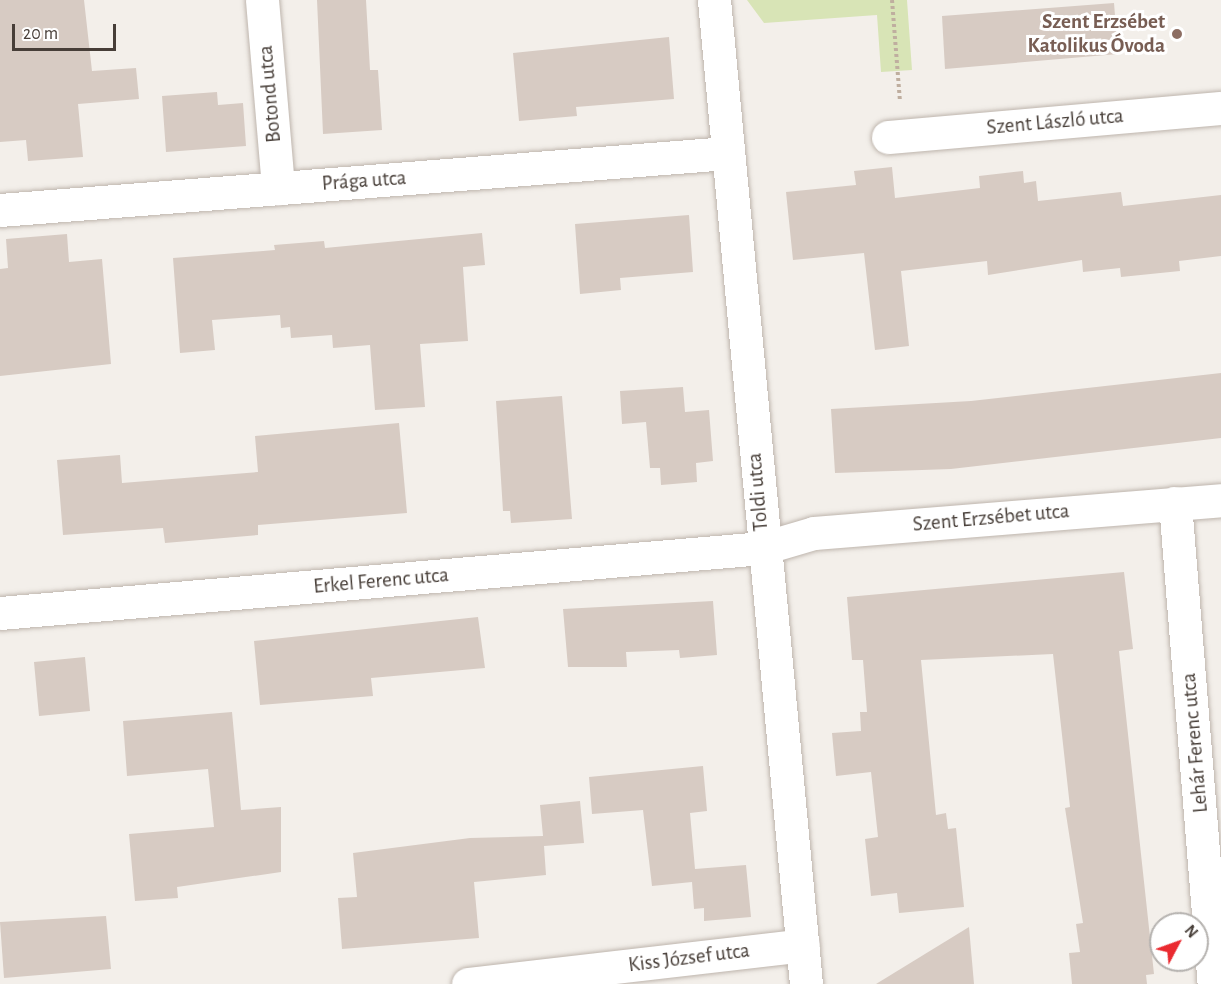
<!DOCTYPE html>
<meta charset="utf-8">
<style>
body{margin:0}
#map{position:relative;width:1221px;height:984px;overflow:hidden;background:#f3efea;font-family:"Alegreya Sans",sans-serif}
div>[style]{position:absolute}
.green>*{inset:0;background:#d8e4b6}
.building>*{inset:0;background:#d7cbc3}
.path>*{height:4px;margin-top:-2px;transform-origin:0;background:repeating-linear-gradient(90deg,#bfae9f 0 3px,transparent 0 6px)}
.roads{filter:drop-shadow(0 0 2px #beb5ad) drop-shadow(0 0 2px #beb5ad)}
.street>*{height:33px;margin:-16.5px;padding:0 16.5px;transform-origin:16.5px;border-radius:16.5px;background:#fff}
.dots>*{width:16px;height:16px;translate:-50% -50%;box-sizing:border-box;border:3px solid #fff;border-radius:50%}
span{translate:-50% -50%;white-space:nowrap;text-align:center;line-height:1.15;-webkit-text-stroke:6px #fff;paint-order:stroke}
.education-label{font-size:21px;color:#785e54;font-weight:700}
.right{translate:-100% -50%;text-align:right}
.street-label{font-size:21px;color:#473e38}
.north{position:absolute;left:1149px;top:912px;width:60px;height:60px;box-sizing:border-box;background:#fff;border:2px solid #b5b2af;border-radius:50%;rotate:49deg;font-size:16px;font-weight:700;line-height:24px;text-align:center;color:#473e38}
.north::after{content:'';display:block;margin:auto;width:21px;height:27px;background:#ea2a30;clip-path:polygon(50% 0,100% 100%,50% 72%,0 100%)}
.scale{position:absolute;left:12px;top:24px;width:104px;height:27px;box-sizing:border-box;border:3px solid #473e38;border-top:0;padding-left:8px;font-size:18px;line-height:21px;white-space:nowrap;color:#473e38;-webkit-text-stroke:4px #fff;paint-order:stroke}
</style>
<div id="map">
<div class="green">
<i style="clip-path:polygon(747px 0,907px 0,912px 70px,881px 72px,877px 15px,764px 23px)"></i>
</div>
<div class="building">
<i style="clip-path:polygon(0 0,84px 0,92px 71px,136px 68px,139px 99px,78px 104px,83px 157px,28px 161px,26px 140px,0 142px)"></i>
<i style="clip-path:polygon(317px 0,366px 0,370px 70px,378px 70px,382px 130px,323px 134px)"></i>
<i style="clip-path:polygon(1114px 3px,1118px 54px,945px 69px,942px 16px)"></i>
<i style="clip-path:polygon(669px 37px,674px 99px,576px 107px,577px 116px,519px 121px,513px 53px)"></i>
<i style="clip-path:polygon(217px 92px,218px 105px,243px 103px,246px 146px,166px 152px,162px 96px)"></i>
<i style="clip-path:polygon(892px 167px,895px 198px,980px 188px,979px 176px,1023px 171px,1024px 183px,1036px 181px,1038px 201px,1121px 192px,1123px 206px,1221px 195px,1221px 256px,1179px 261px,1180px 271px,1121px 277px,1120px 268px,1083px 272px,1082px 260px,988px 275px,987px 261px,901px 271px,909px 346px,875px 350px,864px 253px,793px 260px,786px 192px,856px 185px,854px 171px)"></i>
<i style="clip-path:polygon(689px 215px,693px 272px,620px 278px,621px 290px,580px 294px,575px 224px)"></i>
<i style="clip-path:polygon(482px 233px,485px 265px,463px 267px,468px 341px,420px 344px,425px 407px,375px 410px,370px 345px,333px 348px,332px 335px,291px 338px,290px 327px,281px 328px,280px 315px,212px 320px,215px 350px,180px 353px,173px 258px,275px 250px,274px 245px,324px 241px,325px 248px)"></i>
<i style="clip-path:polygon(67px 234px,69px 262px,102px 259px,111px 364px,0 376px,0 269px,8px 268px,6px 239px)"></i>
<i style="clip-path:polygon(1221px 373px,1221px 438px,951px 469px,835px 473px,831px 409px,971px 401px)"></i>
<i style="clip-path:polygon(683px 387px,685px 412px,709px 410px,713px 461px,696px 463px,697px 482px,661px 485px,660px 468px,650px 468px,646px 422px,622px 424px,620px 391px)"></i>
<i style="clip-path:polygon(562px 396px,572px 519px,511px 523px,510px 511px,503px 511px,496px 401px)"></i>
<i style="clip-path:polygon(399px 423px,407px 513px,258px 525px,258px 535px,165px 543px,163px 528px,63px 535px,57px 460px,120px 455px,122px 483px,258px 472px,255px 436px)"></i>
<i style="clip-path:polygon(1124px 572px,1133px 649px,1119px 651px,1154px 974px,1146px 975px,1147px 984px,1072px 984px,1069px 953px,1080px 952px,1076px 924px,1083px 923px,1065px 808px,1070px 807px,1053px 654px,921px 660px,936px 815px,946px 813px,948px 829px,956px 828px,964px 907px,899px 913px,897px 893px,871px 896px,865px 839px,878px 837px,871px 772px,836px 776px,832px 733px,861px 731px,860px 712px,867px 712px,863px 660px,852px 660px,847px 597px)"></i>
<i style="clip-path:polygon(713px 601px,717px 655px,680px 658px,679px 650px,626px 652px,627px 667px,568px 667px,563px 609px)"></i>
<i style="clip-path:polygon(478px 617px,485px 668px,371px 678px,373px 696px,260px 705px,254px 641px)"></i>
<i style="clip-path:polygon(85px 657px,90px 711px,39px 716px,34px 662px)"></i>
<i style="clip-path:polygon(232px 712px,241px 810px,281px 807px,281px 872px,177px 887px,178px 898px,135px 901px,129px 834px,214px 827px,208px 769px,127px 776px,123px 721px)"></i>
<i style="clip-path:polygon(703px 766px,707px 811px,690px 813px,695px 869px,746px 865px,751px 917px,704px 921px,704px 908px,694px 909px,692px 882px,652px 886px,643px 810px,592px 814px,589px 777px)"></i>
<i style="clip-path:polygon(580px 801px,584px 843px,544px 846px,546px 875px,474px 882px,479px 938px,342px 949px,338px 898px,357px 897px,353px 853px,470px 838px,543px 836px,540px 805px)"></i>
<i style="clip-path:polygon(106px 916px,111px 969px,4px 978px,0 922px)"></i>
<i style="clip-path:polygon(969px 927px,974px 984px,876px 984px)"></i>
</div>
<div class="path">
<i style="left:892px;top:0;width:102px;rotate:85.5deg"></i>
</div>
<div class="roads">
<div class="street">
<i style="left:262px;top:0;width:189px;rotate:85.1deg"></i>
<i style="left:714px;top:0;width:988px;rotate:84.66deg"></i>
<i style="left:888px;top:137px;width:334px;rotate:-5deg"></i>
<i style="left:0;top:210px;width:730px;rotate:-4.48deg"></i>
<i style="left:1175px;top:503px;width:483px;rotate:85.4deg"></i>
<i style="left:0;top:613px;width:766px;rotate:-4.87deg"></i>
<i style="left:763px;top:548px;width:53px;rotate:-16.4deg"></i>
<i style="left:814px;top:533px;width:408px;rotate:-4.6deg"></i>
<i style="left:468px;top:984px;width:337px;rotate:-6.6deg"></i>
</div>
</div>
<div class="dots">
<i style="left:1177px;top:34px;background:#8d6e63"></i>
</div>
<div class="education-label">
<span class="right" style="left:1165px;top:34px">Szent Erzsébet<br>Katolikus Óvoda</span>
</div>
<div class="street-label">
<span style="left:270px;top:94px;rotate:-95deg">Botond utca</span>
<span style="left:1055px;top:122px;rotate:-5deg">Szent László utca</span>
<span style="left:364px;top:181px;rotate:-4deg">Prága utca</span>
<span style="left:758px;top:492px;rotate:-95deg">Toldi utca</span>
<span style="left:991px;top:518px;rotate:-5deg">Szent Erzsébet utca</span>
<span style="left:381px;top:581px;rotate:-5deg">Erkel Ferenc utca</span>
<span style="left:1195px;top:743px;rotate:-95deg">Lehár Ferenc utca</span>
<span style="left:689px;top:958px;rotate:-7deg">Kiss József utca</span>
</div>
<div class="north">N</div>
<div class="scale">20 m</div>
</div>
